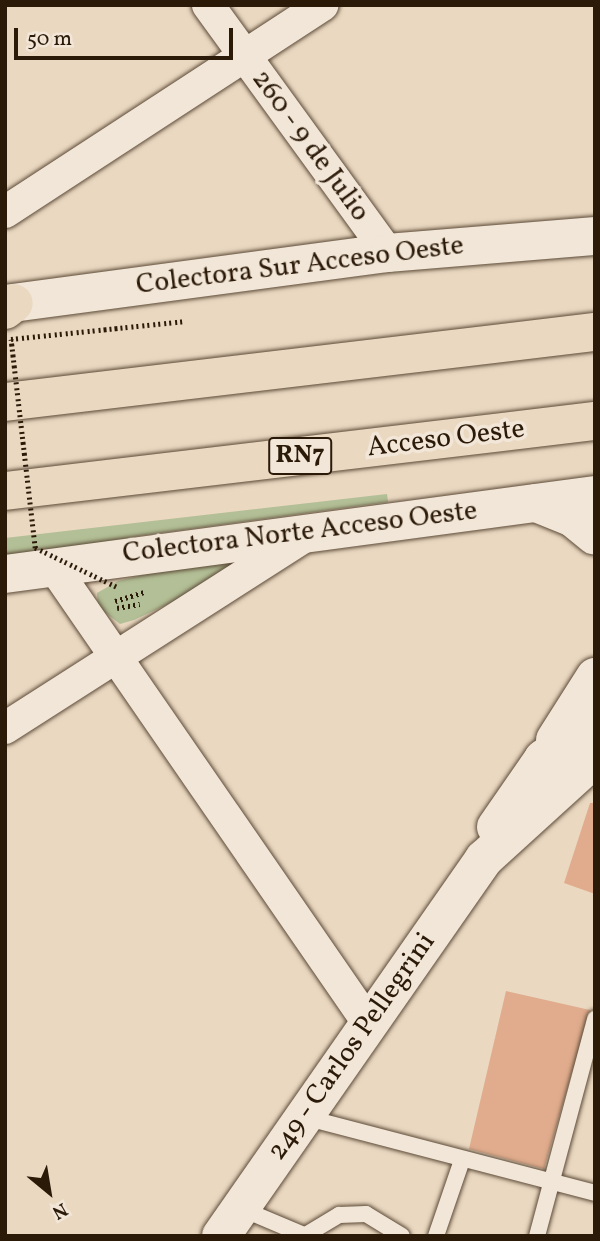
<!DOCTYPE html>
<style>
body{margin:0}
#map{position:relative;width:600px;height:1241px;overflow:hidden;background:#ead8c1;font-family:Vollkorn,serif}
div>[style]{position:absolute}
.green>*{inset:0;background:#b3bf96}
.building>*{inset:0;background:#e0ac8d}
.path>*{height:4.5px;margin-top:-2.25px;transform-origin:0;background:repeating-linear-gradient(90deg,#2c1a09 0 2px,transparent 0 5.5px)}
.roads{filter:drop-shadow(0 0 2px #5c4a37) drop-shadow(0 0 2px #5c4a37)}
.lane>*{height:16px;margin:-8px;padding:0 8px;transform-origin:8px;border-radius:8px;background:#f1e6d7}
.street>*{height:32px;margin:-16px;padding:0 16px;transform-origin:16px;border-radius:16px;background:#f1e6d7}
.secondary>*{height:38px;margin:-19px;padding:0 19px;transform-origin:19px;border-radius:19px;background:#f1e6d7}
.highway>*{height:38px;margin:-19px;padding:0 19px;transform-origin:19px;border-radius:19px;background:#ead8c1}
.path-bridge>*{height:4.5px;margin-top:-2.25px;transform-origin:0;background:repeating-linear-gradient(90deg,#2c1a09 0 2px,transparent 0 5.5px)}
span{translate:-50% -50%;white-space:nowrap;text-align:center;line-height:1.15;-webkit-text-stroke:7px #f1e6d7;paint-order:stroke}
.shield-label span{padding:2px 5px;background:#f1e6d7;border:2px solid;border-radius:5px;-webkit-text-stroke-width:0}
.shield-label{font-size:26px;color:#2c1a09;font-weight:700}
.street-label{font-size:28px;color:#2c1a09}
.frame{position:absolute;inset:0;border:7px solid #2c1a09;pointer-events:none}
.north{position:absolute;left:14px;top:1157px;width:70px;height:70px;-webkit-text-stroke:5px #f1e6d7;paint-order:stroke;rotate:150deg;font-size:19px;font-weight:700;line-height:28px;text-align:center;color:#2c1a09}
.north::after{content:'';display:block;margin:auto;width:24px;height:32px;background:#2c1a09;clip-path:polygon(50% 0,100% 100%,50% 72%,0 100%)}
.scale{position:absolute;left:14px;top:28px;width:219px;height:32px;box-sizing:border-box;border:4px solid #2c1a09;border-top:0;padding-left:9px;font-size:21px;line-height:24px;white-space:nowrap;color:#2c1a09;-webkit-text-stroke:5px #f1e6d7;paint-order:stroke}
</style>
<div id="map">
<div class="green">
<i style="clip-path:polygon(387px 494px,388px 502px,138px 536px,5px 563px,5px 538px)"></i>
<i style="clip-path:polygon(218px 557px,239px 561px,181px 598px,134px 620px,120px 624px,98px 607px,97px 593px,118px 581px)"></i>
</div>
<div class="building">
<i style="clip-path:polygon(590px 803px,595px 803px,595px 894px,564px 883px)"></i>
<i style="clip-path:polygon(506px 991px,590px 1010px,544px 1169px,469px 1149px)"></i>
</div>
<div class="path">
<i style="left:115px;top:601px;width:31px;rotate:-17deg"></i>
<i style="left:117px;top:608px;width:23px;rotate:-10deg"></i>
</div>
<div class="roads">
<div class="lane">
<i style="left:304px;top:1117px;width:301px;rotate:14.6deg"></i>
<i style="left:240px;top:1208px;width:69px;rotate:22.9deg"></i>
<i style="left:304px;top:1236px;width:41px;rotate:-31deg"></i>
<i style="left:339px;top:1215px;width:27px;rotate:-2deg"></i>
<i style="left:366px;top:1214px;width:42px;rotate:31.4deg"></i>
<i style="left:436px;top:1236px;width:80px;rotate:-71.1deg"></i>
<i style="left:537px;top:1236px;width:225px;rotate:-75deg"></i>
</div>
<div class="street">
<i style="left:208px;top:5px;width:306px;rotate:54deg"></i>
<i style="left:5px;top:212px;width:379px;rotate:-33.1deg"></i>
<i style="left:53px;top:566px;width:556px;rotate:55.4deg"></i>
<i style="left:5px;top:728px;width:360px;rotate:-32.6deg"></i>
</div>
<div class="secondary">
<i style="left:5px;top:304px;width:386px;rotate:-7.6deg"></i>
<i style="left:388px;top:253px;width:208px;rotate:-4.7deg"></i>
<i style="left:536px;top:503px;width:40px;rotate:22deg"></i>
<i style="left:573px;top:518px;width:28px;rotate:39deg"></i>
<i style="left:5px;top:574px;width:595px;rotate:-7.63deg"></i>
<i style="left:555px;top:740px;width:75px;rotate:-57.6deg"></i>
<i style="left:496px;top:827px;width:83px;rotate:-55.3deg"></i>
<i style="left:543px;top:759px;width:66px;rotate:-37.6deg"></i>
<i style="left:221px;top:1236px;width:460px;rotate:-55.1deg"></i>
<i style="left:484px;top:859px;width:150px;rotate:-42.3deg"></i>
</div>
<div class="highway">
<i style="left:5px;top:310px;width:11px;rotate:-38deg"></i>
<i style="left:5px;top:402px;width:594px;rotate:-6.77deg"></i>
<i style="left:5px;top:491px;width:594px;rotate:-6.77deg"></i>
</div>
</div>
<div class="path-bridge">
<i style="left:116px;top:587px;width:90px;rotate:-154.3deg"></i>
<i style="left:35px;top:548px;width:210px;rotate:-96.6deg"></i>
<i style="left:11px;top:339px;width:176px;rotate:-5.9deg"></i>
</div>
<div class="shield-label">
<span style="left:300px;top:456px">RN7</span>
</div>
<div class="street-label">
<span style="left:310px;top:146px;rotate:54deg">260 - 9 de Julio</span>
<span style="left:300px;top:266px;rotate:-7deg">Colectora Sur Acceso Oeste</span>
<span style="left:446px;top:439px;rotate:-7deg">Acceso Oeste</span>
<span style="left:300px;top:533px;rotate:-7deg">Colectora Norte Acceso Oeste</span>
<span style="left:352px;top:1047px;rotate:-55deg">249 - Carlos Pellegrini</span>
</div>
<div class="frame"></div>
<div class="north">N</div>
<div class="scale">50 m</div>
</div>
